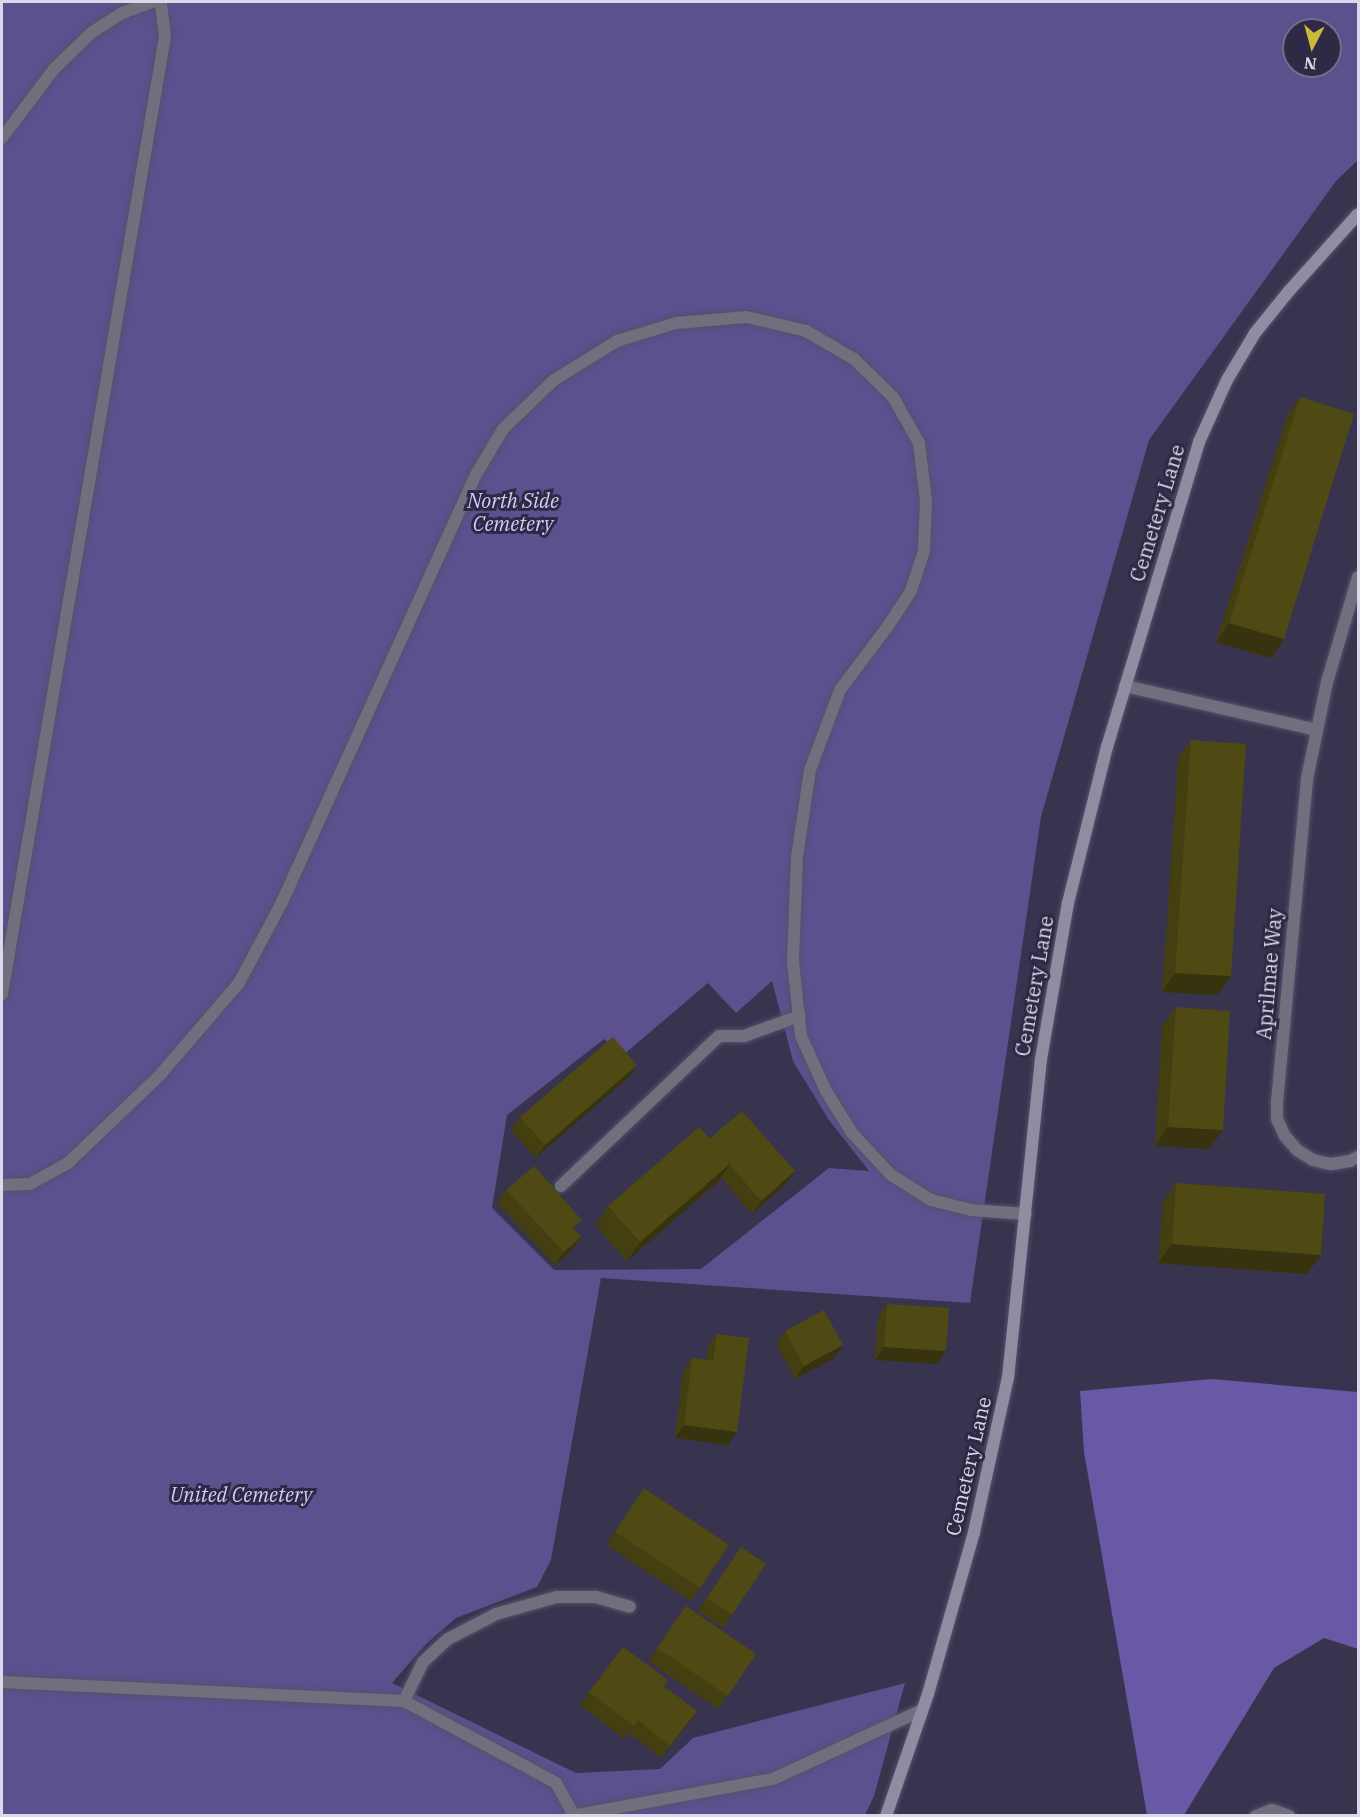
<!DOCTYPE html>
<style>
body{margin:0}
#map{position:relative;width:1360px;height:1817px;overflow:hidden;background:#38334f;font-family:"IBM Plex Serif",serif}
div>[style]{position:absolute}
.green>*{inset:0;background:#5c508e}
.forest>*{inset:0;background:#6858a6}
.roads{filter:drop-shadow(0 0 2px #55516b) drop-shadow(0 0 2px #55516b)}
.lane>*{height:12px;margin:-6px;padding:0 6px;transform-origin:6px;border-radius:6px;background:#706f7d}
.street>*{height:12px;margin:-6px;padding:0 6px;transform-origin:6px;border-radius:6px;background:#706f7d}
.secondary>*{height:12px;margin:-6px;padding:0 6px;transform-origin:6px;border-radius:6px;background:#908da3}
.wall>*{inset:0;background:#443f11}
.shaded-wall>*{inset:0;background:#37330e}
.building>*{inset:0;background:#4f4914}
span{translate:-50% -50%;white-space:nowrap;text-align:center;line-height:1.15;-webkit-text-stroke:6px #2e2944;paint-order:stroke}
.park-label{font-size:20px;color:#d2ccf8;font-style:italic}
.street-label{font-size:20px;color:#dad8ea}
.frame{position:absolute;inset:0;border:3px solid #dad8ea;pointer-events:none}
.north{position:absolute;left:1282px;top:18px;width:60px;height:60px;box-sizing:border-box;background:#2e2944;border:2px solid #736f86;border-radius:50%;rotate:186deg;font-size:16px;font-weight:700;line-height:24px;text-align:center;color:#dad8ea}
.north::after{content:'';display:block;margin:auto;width:21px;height:27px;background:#c8bb3b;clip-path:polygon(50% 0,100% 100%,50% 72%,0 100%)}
</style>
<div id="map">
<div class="green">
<i style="clip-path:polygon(evenodd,2px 2px,1358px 2px,1358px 160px,1336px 181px,1149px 440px,1041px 817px,970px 1303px,601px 1278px,551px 1560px,537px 1587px,456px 1618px,426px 1644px,392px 1683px,576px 1773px,660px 1769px,693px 1738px,905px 1683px,874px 1796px,865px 1815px,2px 1816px,2px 2px,1294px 30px,1330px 30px,1330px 66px,1294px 66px,1294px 30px,2px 2px,772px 981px,793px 1061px,829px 1120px,869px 1171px,829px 1168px,701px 1269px,554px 1270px,492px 1208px,507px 1115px,604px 1039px,623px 1055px,708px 983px,736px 1013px,772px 981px)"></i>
</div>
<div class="forest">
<i style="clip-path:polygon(1212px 1379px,1358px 1392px,1358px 1649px,1324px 1638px,1274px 1668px,1184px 1815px,1147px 1815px,1084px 1452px,1080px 1391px)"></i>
</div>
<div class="roads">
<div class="lane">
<i style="left:2px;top:138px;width:86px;rotate:-53deg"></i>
<i style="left:54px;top:69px;width:52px;rotate:-44.2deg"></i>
<i style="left:91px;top:33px;width:37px;rotate:-33deg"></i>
<i style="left:122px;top:13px;width:33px;rotate:-20deg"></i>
<i style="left:2px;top:994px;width:972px;rotate:-80.34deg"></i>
<i style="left:165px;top:36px;width:34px;rotate:-97deg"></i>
<i style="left:2px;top:1185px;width:28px;rotate:-2deg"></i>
<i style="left:30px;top:1184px;width:43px;rotate:-28.9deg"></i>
<i style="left:68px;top:1163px;width:126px;rotate:-43.7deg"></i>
<i style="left:159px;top:1076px;width:123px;rotate:-49.3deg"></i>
<i style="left:239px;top:983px;width:92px;rotate:-62deg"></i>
<i style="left:282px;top:902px;width:471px;rotate:-65.6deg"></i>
<i style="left:477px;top:473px;width:51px;rotate:-59.4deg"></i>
<i style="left:503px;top:429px;width:71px;rotate:-43.9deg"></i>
<i style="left:554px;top:380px;width:74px;rotate:-31.8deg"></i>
<i style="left:617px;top:341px;width:62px;rotate:-17deg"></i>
<i style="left:676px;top:323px;width:71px;rotate:-4.8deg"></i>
<i style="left:747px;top:317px;width:61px;rotate:13.3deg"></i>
<i style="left:806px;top:331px;width:56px;rotate:30.3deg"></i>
<i style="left:854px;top:359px;width:54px;rotate:44.3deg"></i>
<i style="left:893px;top:397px;width:53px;rotate:60.5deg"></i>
<i style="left:919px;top:443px;width:58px;rotate:83.1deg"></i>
<i style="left:926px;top:501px;width:50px;rotate:92.3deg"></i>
<i style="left:924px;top:551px;width:42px;rotate:108deg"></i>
<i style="left:911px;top:591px;width:42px;rotate:123.3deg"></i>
<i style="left:888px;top:626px;width:80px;rotate:126.9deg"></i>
<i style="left:840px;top:690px;width:85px;rotate:110.6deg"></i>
<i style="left:810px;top:770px;width:88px;rotate:98.5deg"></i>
<i style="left:797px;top:857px;width:105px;rotate:92.2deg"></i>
<i style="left:793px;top:962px;width:74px;rotate:83.8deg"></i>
<i style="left:801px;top:1036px;width:60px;rotate:65.6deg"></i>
<i style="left:826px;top:1091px;width:49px;rotate:58.2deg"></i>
<i style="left:852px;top:1133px;width:57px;rotate:47.1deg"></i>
<i style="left:891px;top:1175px;width:47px;rotate:32deg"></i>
<i style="left:931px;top:1200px;width:41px;rotate:14deg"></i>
<i style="left:971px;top:1210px;width:55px;rotate:4.2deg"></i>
<i style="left:561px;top:1186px;width:218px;rotate:-43.5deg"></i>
<i style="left:719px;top:1036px;width:25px"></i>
<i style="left:744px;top:1036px;width:59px;rotate:-20deg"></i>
<i style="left:2px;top:1682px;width:402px;rotate:2.7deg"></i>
<i style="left:404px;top:1701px;width:173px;rotate:28.3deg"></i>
<i style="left:556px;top:1783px;width:37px;rotate:61deg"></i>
<i style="left:404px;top:1701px;width:43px;rotate:-64deg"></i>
<i style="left:423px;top:1662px;width:34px;rotate:-43deg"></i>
<i style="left:448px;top:1639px;width:54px;rotate:-27.5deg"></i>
<i style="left:496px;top:1614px;width:63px;rotate:-15.6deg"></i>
<i style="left:557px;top:1597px;width:39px"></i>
<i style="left:596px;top:1597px;width:35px;rotate:16deg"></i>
<i style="left:571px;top:1816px;width:205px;rotate:-10.4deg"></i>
<i style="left:773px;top:1779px;width:162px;rotate:-24.8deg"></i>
<i style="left:1256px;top:1816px;width:17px;rotate:-21deg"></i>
<i style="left:1272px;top:1810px;width:18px;rotate:19deg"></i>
</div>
<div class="street">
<i style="left:1358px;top:577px;width:109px;rotate:106.4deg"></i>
<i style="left:1327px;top:682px;width:99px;rotate:101.7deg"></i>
<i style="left:1307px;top:779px;width:322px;rotate:95.3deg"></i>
<i style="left:1277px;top:1100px;width:19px;rotate:90deg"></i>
<i style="left:1277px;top:1119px;width:19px;rotate:65deg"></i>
<i style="left:1285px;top:1136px;width:18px;rotate:49deg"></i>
<i style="left:1297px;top:1150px;width:19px;rotate:32deg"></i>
<i style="left:1313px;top:1160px;width:18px;rotate:13deg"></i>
<i style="left:1331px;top:1164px;width:19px;rotate:-9deg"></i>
<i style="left:1350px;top:1161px;width:9px;rotate:-27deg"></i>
<i style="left:1125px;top:686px;width:197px;rotate:12.9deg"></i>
</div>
<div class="secondary">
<i style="left:886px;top:1816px;width:129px;rotate:-71deg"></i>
<i style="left:928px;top:1694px;width:168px;rotate:-74.1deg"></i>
<i style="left:974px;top:1532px;width:158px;rotate:-77.6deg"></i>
<i style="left:1008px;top:1378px;width:321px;rotate:-84.1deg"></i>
<i style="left:1041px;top:1059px;width:158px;rotate:-80.2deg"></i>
<i style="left:1068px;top:903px;width:161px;rotate:-76deg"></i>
<i style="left:1107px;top:747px;width:319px;rotate:-73.2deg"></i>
<i style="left:1199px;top:442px;width:68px;rotate:-65.7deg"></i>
<i style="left:1227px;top:380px;width:55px;rotate:-59.2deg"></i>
<i style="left:1255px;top:333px;width:54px;rotate:-51deg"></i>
<i style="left:1289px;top:291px;width:103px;rotate:-48.1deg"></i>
</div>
</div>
<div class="wall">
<i style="clip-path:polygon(1300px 397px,1284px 639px,1271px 658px,1216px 642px,1287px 416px)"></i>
<i style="clip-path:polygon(1191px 740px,1231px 976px,1217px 995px,1162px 992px,1178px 758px)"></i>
<i style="clip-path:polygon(1176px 1007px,1223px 1130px,1209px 1149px,1155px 1146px,1162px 1026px)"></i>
<i style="clip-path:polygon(637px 1065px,628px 1078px,535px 1158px,511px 1130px,520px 1117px)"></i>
<i style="clip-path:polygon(709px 1139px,795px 1171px,786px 1184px,752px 1214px,721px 1178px,718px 1182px,627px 1261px,595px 1225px,608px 1206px)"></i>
<i style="clip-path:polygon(1176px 1183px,1307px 1274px,1158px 1263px,1163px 1202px)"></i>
<i style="clip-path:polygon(506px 1190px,575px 1229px,581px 1237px,572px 1250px,555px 1265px,497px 1203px)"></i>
<i style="clip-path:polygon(887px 1304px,937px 1364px,875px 1360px,878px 1317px)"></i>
<i style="clip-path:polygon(785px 1331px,843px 1345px,834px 1358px,795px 1379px,776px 1344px)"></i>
<i style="clip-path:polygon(717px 1334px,728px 1445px,675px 1438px,683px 1371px,692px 1358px,706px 1360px,708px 1347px)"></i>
<i style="clip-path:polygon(644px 1488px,729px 1545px,691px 1601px,606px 1545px)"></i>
<i style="clip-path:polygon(741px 1547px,766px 1564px,723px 1628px,698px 1611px)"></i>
<i style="clip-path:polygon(686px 1606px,756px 1654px,718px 1709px,648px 1661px)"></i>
<i style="clip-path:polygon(664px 1686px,697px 1711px,661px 1758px,629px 1733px,624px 1739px,580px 1705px,589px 1692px)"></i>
</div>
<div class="shaded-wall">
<i style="clip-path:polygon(1229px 623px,1284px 639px,1271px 658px,1216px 642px)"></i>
<i style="clip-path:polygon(1175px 973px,1231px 976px,1217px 995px,1162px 992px)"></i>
<i style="clip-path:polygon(637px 1065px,628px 1078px,535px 1158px,545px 1145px)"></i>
<i style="clip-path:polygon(1168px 1127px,1223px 1130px,1209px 1149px,1155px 1146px)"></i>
<i style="clip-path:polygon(731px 1163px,718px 1182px,627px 1261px,640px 1242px)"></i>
<i style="clip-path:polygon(795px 1171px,786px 1184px,752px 1214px,761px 1201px)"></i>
<i style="clip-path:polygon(581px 1237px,572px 1250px,555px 1265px,564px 1252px)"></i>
<i style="clip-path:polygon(1172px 1244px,1321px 1255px,1307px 1274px,1158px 1263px)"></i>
<i style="clip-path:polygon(843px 1345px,834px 1358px,795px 1379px,804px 1366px)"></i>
<i style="clip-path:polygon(884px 1347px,946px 1351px,937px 1364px,875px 1360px)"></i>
<i style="clip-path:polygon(684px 1425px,737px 1432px,728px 1445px,675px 1438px)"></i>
<i style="clip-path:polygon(697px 1711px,688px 1724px,661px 1758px,670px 1746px)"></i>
</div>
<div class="building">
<i style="clip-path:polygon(1300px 397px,1354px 414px,1284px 639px,1229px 623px)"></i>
<i style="clip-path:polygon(1191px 740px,1246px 744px,1231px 976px,1175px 973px)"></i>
<i style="clip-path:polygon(1176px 1007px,1230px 1011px,1223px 1130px,1168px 1127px)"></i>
<i style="clip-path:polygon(613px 1037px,637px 1065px,545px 1145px,520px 1117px)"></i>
<i style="clip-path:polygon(742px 1111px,795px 1171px,761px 1201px,730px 1165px,731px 1163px,709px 1139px)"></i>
<i style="clip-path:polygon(699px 1127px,731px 1163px,640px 1242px,608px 1206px)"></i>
<i style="clip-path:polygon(534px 1166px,582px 1220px,573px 1227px,581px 1237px,564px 1252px,506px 1190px)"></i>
<i style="clip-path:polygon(1176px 1183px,1325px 1194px,1321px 1255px,1172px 1244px)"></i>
<i style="clip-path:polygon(887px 1304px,949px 1308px,946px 1351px,884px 1347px)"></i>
<i style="clip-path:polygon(824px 1310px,843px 1345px,804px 1366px,785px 1331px)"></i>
<i style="clip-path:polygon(717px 1334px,749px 1338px,737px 1432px,684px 1425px,692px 1358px,713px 1361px)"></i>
<i style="clip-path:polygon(644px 1488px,729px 1545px,700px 1588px,615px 1532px)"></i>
<i style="clip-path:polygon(741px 1547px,766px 1564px,732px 1615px,707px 1598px)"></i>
<i style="clip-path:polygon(686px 1606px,756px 1654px,728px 1696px,657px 1648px)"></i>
<i style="clip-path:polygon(623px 1647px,668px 1680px,664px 1686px,697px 1711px,670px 1746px,638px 1720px,634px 1726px,589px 1692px)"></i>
</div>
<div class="park-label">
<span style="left:513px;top:512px">North Side<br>Cemetery</span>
<span style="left:241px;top:1494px">United Cemetery</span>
</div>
<div class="street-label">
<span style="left:1157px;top:513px;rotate:-73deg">Cemetery Lane</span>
<span style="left:1269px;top:974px;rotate:-85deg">Aprilmae Way</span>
<span style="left:1034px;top:986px;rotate:-80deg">Cemetery Lane</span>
<span style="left:968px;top:1466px;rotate:-77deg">Cemetery Lane</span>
</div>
<div class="frame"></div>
<div class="north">N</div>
</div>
